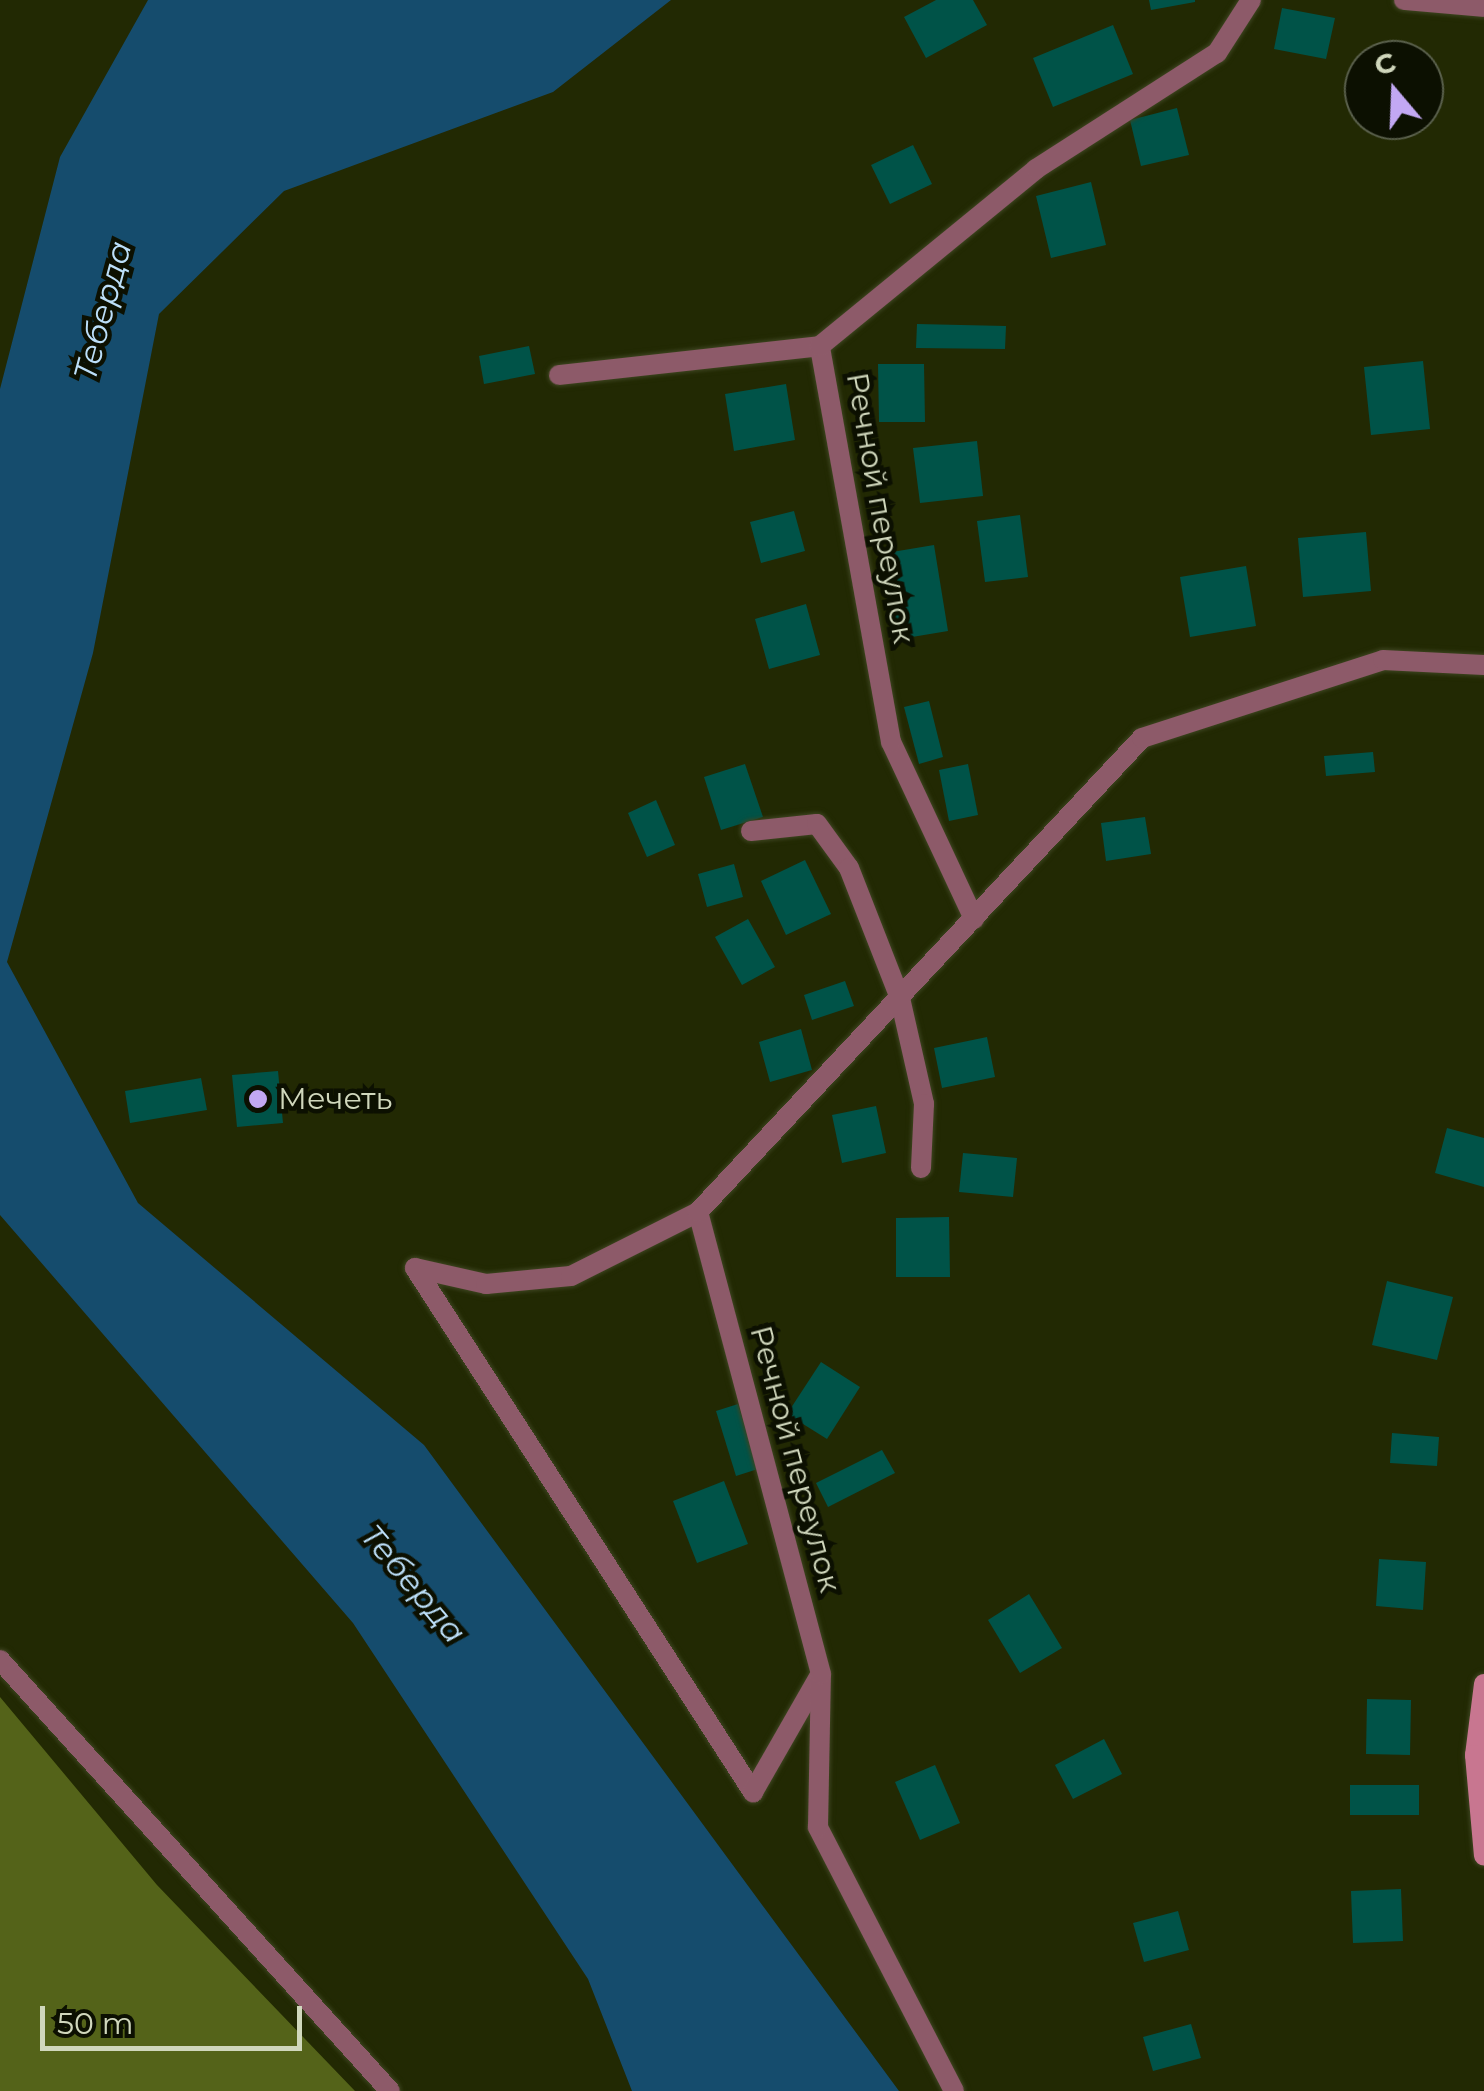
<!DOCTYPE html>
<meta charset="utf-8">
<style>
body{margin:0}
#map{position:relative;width:1484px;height:2091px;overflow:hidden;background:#222903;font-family:Montserrat,sans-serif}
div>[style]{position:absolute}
.forest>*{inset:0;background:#546319}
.water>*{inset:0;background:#154c6d}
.building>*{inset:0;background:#005348}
.roads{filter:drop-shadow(0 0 2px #3e4521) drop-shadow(0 0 2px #3e4521)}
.lane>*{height:20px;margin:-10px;padding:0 10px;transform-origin:10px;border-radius:10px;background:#8d5a69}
.street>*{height:20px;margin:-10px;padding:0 10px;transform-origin:10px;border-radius:10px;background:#8d5a69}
.secondary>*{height:20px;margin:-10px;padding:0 10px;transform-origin:10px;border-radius:10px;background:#c87690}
.dots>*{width:28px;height:28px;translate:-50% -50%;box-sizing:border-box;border:5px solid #0c1001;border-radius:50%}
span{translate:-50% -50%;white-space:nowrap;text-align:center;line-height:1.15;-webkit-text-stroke:9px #0c1001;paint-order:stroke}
.street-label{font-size:30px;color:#d0d7bc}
.poi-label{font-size:30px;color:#d0d7bc}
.left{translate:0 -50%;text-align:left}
.water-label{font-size:32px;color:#bcdff9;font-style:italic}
.north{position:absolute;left:1344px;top:40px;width:100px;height:100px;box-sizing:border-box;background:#0c1001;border:2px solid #5a604c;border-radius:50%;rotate:341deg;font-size:28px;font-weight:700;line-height:40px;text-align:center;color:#d0d7bc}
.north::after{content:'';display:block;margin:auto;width:35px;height:45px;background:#c2a8f3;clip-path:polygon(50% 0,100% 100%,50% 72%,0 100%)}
.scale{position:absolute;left:40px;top:2006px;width:262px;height:45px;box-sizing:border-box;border:5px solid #d0d7bc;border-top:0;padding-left:12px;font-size:30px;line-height:35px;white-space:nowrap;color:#d0d7bc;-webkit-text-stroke:8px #0c1001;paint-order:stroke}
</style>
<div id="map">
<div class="forest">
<i style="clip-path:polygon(0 1697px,157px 1885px,355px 2091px,0 2091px)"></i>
</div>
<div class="water">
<i style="clip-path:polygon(148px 0,671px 0,553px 92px,284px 191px,159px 314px,93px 653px,7px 962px,138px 1203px,424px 1445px,899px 2091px,632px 2091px,588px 1979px,353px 1623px,0 1215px,0 389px,60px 157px)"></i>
</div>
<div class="building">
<i style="clip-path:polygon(936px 0,973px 0,987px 25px,926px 58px,904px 17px)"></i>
<i style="clip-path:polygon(1149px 0,1195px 0,1195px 2px,1151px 10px)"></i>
<i style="clip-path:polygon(1282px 8px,1335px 18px,1326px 59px,1274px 49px)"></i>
<i style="clip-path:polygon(1113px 25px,1133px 74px,1053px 107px,1033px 58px)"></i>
<i style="clip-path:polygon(1177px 108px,1189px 155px,1141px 166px,1130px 120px)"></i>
<i style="clip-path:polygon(913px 145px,932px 184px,890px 204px,871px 165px)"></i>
<i style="clip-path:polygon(1091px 182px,1106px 245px,1051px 258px,1036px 196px)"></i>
<i style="clip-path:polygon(917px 324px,1006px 326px,1005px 349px,916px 348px)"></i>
<i style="clip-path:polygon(529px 346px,535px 374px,484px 384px,479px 356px)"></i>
<i style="clip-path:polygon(1423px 361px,1430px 429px,1371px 435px,1364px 367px)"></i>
<i style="clip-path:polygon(878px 364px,924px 364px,925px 422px,879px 422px)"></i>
<i style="clip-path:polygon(786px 384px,795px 440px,734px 451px,725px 394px)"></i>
<i style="clip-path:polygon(977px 441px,983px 496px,920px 503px,913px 448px)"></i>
<i style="clip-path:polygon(794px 511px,805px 551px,761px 563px,750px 522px)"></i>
<i style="clip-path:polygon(1020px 515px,1028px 577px,985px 582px,977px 521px)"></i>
<i style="clip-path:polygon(1366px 532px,1371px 591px,1303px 597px,1298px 538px)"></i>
<i style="clip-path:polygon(934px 545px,948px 631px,894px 640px,880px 554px)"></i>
<i style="clip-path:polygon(1246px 566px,1256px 626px,1190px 637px,1180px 577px)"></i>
<i style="clip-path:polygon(806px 604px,820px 655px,769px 669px,755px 619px)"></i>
<i style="clip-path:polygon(929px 701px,943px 757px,919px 764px,904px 707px)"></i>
<i style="clip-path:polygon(1373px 752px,1375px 772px,1326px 776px,1324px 756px)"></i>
<i style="clip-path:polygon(745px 764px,763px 817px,721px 830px,704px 777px)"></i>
<i style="clip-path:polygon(968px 764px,978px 815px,949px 821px,939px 770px)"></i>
<i style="clip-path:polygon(656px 800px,675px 845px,647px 857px,628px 813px)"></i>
<i style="clip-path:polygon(1145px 817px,1151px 854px,1106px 861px,1101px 823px)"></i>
<i style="clip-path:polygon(805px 860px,831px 914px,786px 935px,761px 881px)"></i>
<i style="clip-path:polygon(734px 864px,743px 897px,707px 907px,698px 874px)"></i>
<i style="clip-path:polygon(748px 919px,775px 967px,742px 985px,715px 937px)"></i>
<i style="clip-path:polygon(845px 981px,854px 1006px,812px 1020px,804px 995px)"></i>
<i style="clip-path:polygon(801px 1029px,812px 1070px,770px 1082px,759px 1042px)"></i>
<i style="clip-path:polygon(987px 1037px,995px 1077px,942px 1088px,934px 1048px)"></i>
<i style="clip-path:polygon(278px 1071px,283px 1123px,237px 1127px,232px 1075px)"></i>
<i style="clip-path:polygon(201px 1078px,207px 1110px,130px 1123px,125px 1091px)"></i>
<i style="clip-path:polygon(876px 1106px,886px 1153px,842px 1163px,832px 1115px)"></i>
<i style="clip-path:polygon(1447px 1128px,1484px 1138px,1484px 1187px,1435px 1173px)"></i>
<i style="clip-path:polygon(963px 1153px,1017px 1158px,1013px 1197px,959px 1192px)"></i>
<i style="clip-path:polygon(949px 1217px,950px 1277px,896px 1277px,896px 1218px)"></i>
<i style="clip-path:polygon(1387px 1281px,1453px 1297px,1437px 1360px,1372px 1345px)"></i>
<i style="clip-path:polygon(821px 1362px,860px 1387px,827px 1439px,787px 1414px)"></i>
<i style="clip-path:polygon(738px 1404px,758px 1469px,736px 1476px,716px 1411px)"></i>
<i style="clip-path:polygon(1392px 1433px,1439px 1437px,1437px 1466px,1390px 1463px)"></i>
<i style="clip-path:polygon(882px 1450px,895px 1473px,828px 1507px,816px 1483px)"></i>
<i style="clip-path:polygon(724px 1481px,748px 1544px,697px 1563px,673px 1501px)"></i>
<i style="clip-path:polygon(1379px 1559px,1426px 1562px,1423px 1610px,1376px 1606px)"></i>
<i style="clip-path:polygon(1029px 1594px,1062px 1648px,1020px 1673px,988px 1620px)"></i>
<i style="clip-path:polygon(1367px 1699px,1411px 1700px,1410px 1755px,1366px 1754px)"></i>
<i style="clip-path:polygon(1104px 1739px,1122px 1774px,1073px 1799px,1055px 1765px)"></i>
<i style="clip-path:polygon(935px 1765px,960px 1823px,920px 1840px,895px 1782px)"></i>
<i style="clip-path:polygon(1350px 1785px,1419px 1785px,1419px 1815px,1350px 1815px)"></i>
<i style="clip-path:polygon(1401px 1889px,1403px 1941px,1353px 1943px,1351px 1891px)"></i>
<i style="clip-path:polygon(1178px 1911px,1189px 1950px,1144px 1962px,1133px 1923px)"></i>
<i style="clip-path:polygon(1191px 2024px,1201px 2058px,1153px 2071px,1143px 2037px)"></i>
</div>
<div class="roads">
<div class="lane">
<i style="left:559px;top:375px;width:263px;rotate:-6.3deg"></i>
<i style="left:751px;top:831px;width:66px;rotate:-6.1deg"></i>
<i style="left:817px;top:824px;width:54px;rotate:54deg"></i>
<i style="left:849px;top:868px;width:140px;rotate:68.6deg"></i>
<i style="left:900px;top:998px;width:109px;rotate:77.2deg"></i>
<i style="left:924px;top:1104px;width:64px;rotate:92.7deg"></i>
<i style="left:415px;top:1268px;width:73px;rotate:12.7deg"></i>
<i style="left:486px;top:1284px;width:85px;rotate:-5.4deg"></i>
<i style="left:571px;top:1276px;width:142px;rotate:-26.7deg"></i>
<i style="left:0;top:1660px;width:581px;rotate:47.86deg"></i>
</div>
<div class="street">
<i style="left:1404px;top:0;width:80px;rotate:5deg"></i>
<i style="left:974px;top:919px;width:195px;rotate:-115.1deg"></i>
<i style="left:891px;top:742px;width:402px;rotate:-100.2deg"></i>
<i style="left:820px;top:346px;width:279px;rotate:-39.3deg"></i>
<i style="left:1036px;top:169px;width:215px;rotate:-32.7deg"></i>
<i style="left:1217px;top:53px;width:63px;rotate:-57.3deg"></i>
<i style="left:415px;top:1268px;width:624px;rotate:57.18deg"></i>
<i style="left:753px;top:1792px;width:135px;rotate:-60.2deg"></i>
<i style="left:954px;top:2091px;width:297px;rotate:-117.3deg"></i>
<i style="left:818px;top:1827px;width:153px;rotate:-88.9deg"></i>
<i style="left:821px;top:1674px;width:478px;rotate:-104.9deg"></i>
<i style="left:698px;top:1212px;width:649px;rotate:-46.87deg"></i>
<i style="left:1142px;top:738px;width:253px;rotate:-17.9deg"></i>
<i style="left:1383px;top:660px;width:101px;rotate:2.8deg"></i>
</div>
<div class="secondary">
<i style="left:1484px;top:1684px;width:72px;rotate:97.2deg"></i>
<i style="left:1475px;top:1755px;width:101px;rotate:84.9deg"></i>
</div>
</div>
<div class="dots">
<i style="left:258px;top:1099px;background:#c2a8f3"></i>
</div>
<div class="street-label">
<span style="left:880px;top:508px;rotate:80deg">Речной переулок</span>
<span style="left:795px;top:1459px;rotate:75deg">Речной переулок</span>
</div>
<div class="poi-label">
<span class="left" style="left:278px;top:1099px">Мечеть</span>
</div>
<div class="water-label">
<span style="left:103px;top:311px;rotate:-75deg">Теберда</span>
<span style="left:413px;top:1584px;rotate:50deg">Теберда</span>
</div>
<div class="north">С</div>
<div class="scale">50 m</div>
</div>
